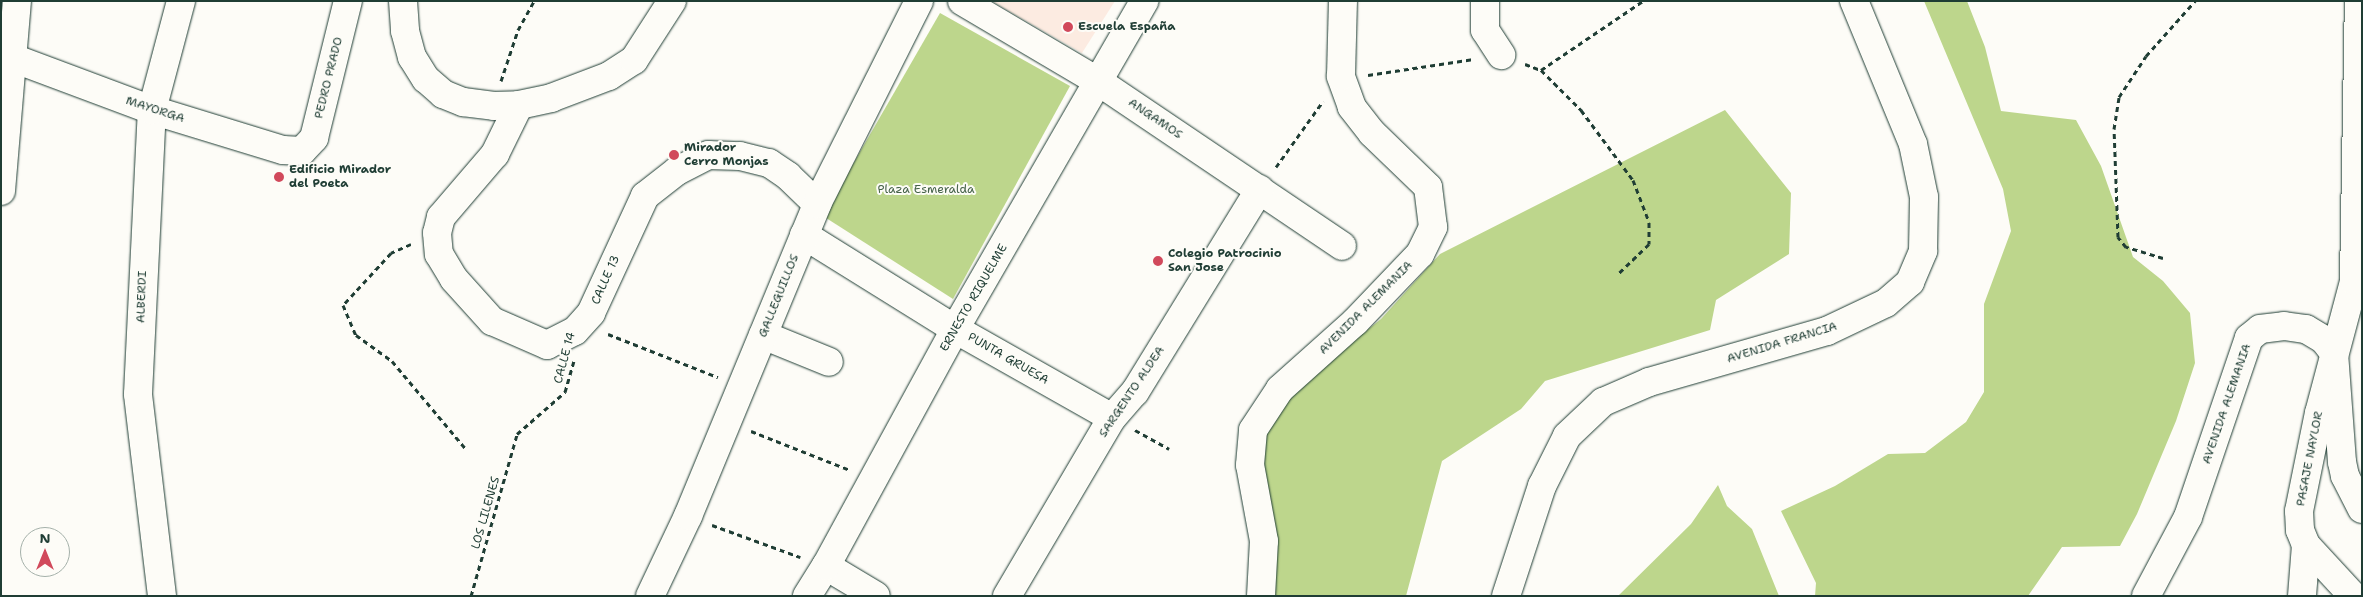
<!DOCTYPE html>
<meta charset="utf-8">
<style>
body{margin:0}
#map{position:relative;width:2363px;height:597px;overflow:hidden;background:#fdfcf7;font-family:"Shantell Sans",sans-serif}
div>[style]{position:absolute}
.built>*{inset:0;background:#fcebe1}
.green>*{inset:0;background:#bdd68c}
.path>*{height:3px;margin-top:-1.5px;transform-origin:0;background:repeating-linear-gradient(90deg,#1f3d34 0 5px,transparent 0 9px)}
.roads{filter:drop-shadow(0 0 1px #1f3d34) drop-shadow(0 0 1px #1f3d34)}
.minor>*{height:28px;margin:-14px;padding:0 14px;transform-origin:14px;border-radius:14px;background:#fdfcf7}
.major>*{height:28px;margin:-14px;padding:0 14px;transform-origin:14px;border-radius:14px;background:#fdfcf7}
.dots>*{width:14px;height:14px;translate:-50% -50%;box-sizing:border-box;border:2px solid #fdfcf7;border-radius:50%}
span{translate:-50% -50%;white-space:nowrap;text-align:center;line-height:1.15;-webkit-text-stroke:4px #fdfcf7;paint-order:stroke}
.poi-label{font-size:12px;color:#1f3d34;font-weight:700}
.left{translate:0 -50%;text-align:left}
.street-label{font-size:12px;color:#1f3d34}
.park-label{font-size:12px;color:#46634a}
.frame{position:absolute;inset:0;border:2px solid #1f3d34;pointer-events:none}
.north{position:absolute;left:20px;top:527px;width:50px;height:50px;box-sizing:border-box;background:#fdfcf7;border:1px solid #a4b0a9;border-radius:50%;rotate:0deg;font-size:14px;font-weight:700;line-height:20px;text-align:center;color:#1f3d34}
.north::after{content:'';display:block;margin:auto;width:18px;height:22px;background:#d1495b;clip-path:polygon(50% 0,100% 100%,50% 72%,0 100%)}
</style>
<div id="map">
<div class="built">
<i style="clip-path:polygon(991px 1px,1115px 1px,1082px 53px)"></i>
</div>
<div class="green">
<i style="clip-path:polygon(1924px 1px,1967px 1px,1985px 47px,2001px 111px,2076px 120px,2101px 166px,2133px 257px,2163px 281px,2190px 313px,2195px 363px,2176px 421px,2137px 514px,2120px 546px,2062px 547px,2028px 596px,1815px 596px,1816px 583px,1781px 511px,1835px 486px,1888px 454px,1925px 453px,1966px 422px,1984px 392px,1984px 304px,2011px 231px,2003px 189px)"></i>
<i style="clip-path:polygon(940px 13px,1070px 86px,953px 299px,823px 216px)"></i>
<i style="clip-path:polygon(1725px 110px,1791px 193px,1789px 254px,1716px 300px,1710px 330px,1545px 381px,1521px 409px,1442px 461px,1406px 596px,1257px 596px,1254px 420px,1381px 319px,1440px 254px)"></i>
<i style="clip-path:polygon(1718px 485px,1727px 506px,1752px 529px,1779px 596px,1618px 596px,1691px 524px)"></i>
</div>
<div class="path">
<i style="left:1525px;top:64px;width:17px;rotate:21deg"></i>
<i style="left:1541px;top:70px;width:57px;rotate:45deg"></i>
<i style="left:1581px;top:110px;width:87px;rotate:53.4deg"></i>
<i style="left:1633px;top:180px;width:45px;rotate:69.1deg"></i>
<i style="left:1649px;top:222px;width:22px;rotate:90deg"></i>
<i style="left:1649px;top:244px;width:42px;rotate:136deg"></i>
<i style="left:1541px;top:70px;width:123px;rotate:-34.1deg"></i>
<i style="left:1368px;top:75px;width:107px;rotate:-8.6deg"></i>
<i style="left:501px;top:81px;width:54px;rotate:-71.6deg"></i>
<i style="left:518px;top:30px;width:33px;rotate:-61deg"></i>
<i style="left:1276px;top:167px;width:81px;rotate:-54.5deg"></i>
<i style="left:411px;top:244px;width:22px;rotate:156deg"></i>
<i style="left:391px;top:253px;width:71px;rotate:132.7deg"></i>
<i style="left:343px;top:305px;width:33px;rotate:67deg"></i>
<i style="left:356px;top:335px;width:44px;rotate:35.8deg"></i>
<i style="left:392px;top:361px;width:114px;rotate:50deg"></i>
<i style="left:2163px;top:258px;width:39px;rotate:-163deg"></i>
<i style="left:2126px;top:247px;width:13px;rotate:-129deg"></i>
<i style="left:2118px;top:237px;width:108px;rotate:-92.1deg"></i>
<i style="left:2114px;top:129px;width:32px;rotate:-81deg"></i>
<i style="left:2119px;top:97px;width:49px;rotate:-56.6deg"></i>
<i style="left:2146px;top:56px;width:74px;rotate:-48.3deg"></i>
<i style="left:608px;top:334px;width:118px;rotate:21.4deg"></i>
<i style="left:1135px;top:430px;width:39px;rotate:29deg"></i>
<i style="left:751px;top:431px;width:106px;rotate:21.5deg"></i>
<i style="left:712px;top:525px;width:94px;rotate:20deg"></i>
<i style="left:471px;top:596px;width:168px;rotate:-74.1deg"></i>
<i style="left:517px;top:434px;width:64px;rotate:-41.2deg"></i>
<i style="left:565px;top:392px;width:32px;rotate:-74deg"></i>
</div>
<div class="roads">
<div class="minor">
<i style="left:962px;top:1px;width:159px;rotate:30.6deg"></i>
<i style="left:1099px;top:82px;width:293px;rotate:34deg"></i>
<i style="left:1485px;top:1px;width:29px;rotate:90deg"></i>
<i style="left:1485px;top:30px;width:30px;rotate:57deg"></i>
<i style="left:10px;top:57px;width:152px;rotate:20.5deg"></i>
<i style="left:152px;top:110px;width:137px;rotate:17deg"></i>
<i style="left:283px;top:150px;width:19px;rotate:3deg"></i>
<i style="left:302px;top:151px;width:18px;rotate:-47deg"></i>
<i style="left:314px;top:138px;width:141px;rotate:-76.1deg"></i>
<i style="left:519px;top:105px;width:55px;rotate:116.1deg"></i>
<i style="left:495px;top:154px;width:83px;rotate:130.6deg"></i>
<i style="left:441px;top:217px;width:16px;rotate:104deg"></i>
<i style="left:437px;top:233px;width:21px;rotate:85deg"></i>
<i style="left:439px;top:254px;width:29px;rotate:59deg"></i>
<i style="left:454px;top:279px;width:57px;rotate:47.9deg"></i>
<i style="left:492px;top:321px;width:60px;rotate:23.6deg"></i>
<i style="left:547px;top:345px;width:31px;rotate:-27deg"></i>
<i style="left:575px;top:331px;width:24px;rotate:-48deg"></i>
<i style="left:591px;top:313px;width:129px;rotate:-65.2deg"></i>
<i style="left:645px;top:196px;width:41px;rotate:-38deg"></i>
<i style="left:677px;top:171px;width:35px;rotate:-27deg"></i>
<i style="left:708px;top:155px;width:32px;rotate:2deg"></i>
<i style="left:740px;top:156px;width:30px;rotate:14deg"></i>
<i style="left:769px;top:163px;width:23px;rotate:34deg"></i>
<i style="left:788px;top:176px;width:40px;rotate:44deg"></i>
<i style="left:1px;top:191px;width:191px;rotate:-85.2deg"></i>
<i style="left:804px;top:235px;width:178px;rotate:31.9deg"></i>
<i style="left:955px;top:329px;width:180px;rotate:29.5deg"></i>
<i style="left:763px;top:335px;width:71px;rotate:22.2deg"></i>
<i style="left:2306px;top:545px;width:69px;rotate:47.3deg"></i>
<i style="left:826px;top:566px;width:58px;rotate:31deg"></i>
<i style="left:162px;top:596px;width:203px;rotate:-96.8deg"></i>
<i style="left:138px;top:394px;width:284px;rotate:-87.2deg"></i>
<i style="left:152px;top:110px;width:113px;rotate:-75.1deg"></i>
<i style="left:650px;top:596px;width:89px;rotate:-64.6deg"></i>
<i style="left:688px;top:516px;width:338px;rotate:-67.5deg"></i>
<i style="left:817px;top:204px;width:227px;rotate:-63.3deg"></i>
<i style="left:807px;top:596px;width:36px;rotate:-58deg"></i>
<i style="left:826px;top:566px;width:270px;rotate:-61.4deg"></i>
<i style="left:955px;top:329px;width:379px;rotate:-60deg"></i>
<i style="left:1007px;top:596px;width:207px;rotate:-59.5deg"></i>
<i style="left:1112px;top:418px;width:35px;rotate:-49deg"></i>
<i style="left:1135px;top:392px;width:238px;rotate:-58.4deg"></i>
<i style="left:2146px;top:596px;width:89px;rotate:-62deg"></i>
<i style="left:2188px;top:517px;width:189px;rotate:-71.2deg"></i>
<i style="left:2249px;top:338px;width:14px;rotate:-39deg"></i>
<i style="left:2260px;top:329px;width:24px;rotate:-7deg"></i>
<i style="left:2284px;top:326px;width:22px;rotate:8deg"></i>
<i style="left:2306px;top:329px;width:21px;rotate:31deg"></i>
<i style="left:2324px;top:340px;width:16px;rotate:52deg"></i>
<i style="left:2334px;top:353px;width:109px;rotate:85.8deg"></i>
<i style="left:2342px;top:462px;width:14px;rotate:78deg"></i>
<i style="left:2345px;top:476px;width:37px;rotate:63deg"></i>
<i style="left:2302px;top:596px;width:51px;rotate:-85.5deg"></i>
<i style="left:2306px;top:545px;width:16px;rotate:-112deg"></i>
<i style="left:2300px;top:530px;width:19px;rotate:-93deg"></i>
<i style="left:2299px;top:511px;width:100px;rotate:-78.5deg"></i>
<i style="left:2319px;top:413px;width:137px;rotate:-75.1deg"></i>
<i style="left:2354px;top:281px;width:280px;rotate:-89deg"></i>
</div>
<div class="major">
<i style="left:403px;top:1px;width:30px;rotate:86deg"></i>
<i style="left:405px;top:31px;width:27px;rotate:75deg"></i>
<i style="left:412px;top:57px;width:26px;rotate:58deg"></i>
<i style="left:426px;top:79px;width:23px;rotate:41deg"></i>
<i style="left:443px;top:94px;width:22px;rotate:22deg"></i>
<i style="left:463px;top:102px;width:31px;rotate:7deg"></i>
<i style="left:494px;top:106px;width:25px;rotate:-2deg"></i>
<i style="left:519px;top:105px;width:33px;rotate:-12deg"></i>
<i style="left:551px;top:98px;width:62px;rotate:-20.8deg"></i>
<i style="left:609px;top:76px;width:30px;rotate:-33deg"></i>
<i style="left:634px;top:60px;width:70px;rotate:-57.2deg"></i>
<i style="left:1261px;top:596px;width:55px;rotate:-86.9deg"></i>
<i style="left:1264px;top:541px;width:77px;rotate:-100.4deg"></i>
<i style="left:1250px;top:465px;width:35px;rotate:-85deg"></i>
<i style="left:1253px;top:430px;width:49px;rotate:-56.6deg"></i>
<i style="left:1280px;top:389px;width:101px;rotate:-41.8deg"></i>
<i style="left:1355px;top:322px;width:94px;rotate:-46.3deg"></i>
<i style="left:1420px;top:254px;width:30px;rotate:-64deg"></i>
<i style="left:1433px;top:227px;width:40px;rotate:-97.1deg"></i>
<i style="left:1428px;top:187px;width:78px;rotate:-136deg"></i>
<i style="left:1372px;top:133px;width:33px;rotate:-128deg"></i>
<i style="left:1352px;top:107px;width:33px;rotate:-110deg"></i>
<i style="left:1341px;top:76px;width:75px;rotate:-88.5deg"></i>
<i style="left:1506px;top:596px;width:116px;rotate:-71.9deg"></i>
<i style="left:1542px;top:486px;width:56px;rotate:-63.4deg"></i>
<i style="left:1567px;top:436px;width:50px;rotate:-43.4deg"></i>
<i style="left:1603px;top:402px;width:50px;rotate:-23.5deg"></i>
<i style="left:1649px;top:382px;width:185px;rotate:-16deg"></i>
<i style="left:1827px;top:331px;width:65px;rotate:-25.4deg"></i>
<i style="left:1886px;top:303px;width:32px;rotate:-41deg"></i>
<i style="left:1910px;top:282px;width:34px;rotate:-67deg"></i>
<i style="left:1923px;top:251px;width:54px;rotate:-88.9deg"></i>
<i style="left:1924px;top:197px;width:54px;rotate:-101.7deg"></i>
<i style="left:1913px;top:144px;width:155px;rotate:-112.4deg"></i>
</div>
</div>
<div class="dots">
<i style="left:1068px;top:27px;background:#d1495b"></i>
<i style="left:674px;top:155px;background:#d1495b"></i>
<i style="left:279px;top:177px;background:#d1495b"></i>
<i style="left:1158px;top:261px;background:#d1495b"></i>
</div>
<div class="poi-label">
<span class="left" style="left:1078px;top:27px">Escuela España</span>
<span class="left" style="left:684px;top:155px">Mirador<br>Cerro Monjas</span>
<span class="left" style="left:289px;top:177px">Edificio Mirador<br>del Poeta</span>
<span class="left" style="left:1168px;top:261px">Colegio Patrocinio<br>San Jose</span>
</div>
<div class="street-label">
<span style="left:329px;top:78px;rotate:-76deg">PEDRO PRADO</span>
<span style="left:155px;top:110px;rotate:18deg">MAYORGA</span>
<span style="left:1155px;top:119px;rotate:34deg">ANGAMOS</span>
<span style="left:606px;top:280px;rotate:-66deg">CALLE 13</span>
<span style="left:779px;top:296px;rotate:-68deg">GALLEGUILLOS</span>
<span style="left:142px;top:297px;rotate:-88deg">ALBERDI</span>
<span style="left:974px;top:298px;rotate:-60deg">ERNESTO RIQUELME</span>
<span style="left:1366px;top:308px;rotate:-45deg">AVENIDA ALEMANIA</span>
<span style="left:1782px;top:343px;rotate:-17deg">AVENIDA FRANCIA</span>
<span style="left:565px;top:358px;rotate:-75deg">CALLE 14</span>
<span style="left:1008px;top:359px;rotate:30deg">PUNTA GRUESA</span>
<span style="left:1132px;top:392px;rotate:-56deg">SARGENTO ALDEA</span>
<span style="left:2227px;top:404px;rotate:-71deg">AVENIDA ALEMANIA</span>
<span style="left:2310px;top:459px;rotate:-79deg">PASAJE NAYLOR</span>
<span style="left:486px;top:513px;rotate:-74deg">LOS LILENES</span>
</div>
<div class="park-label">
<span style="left:926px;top:190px">Plaza Esmeralda</span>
</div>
<div class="frame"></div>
<div class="north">N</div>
</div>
